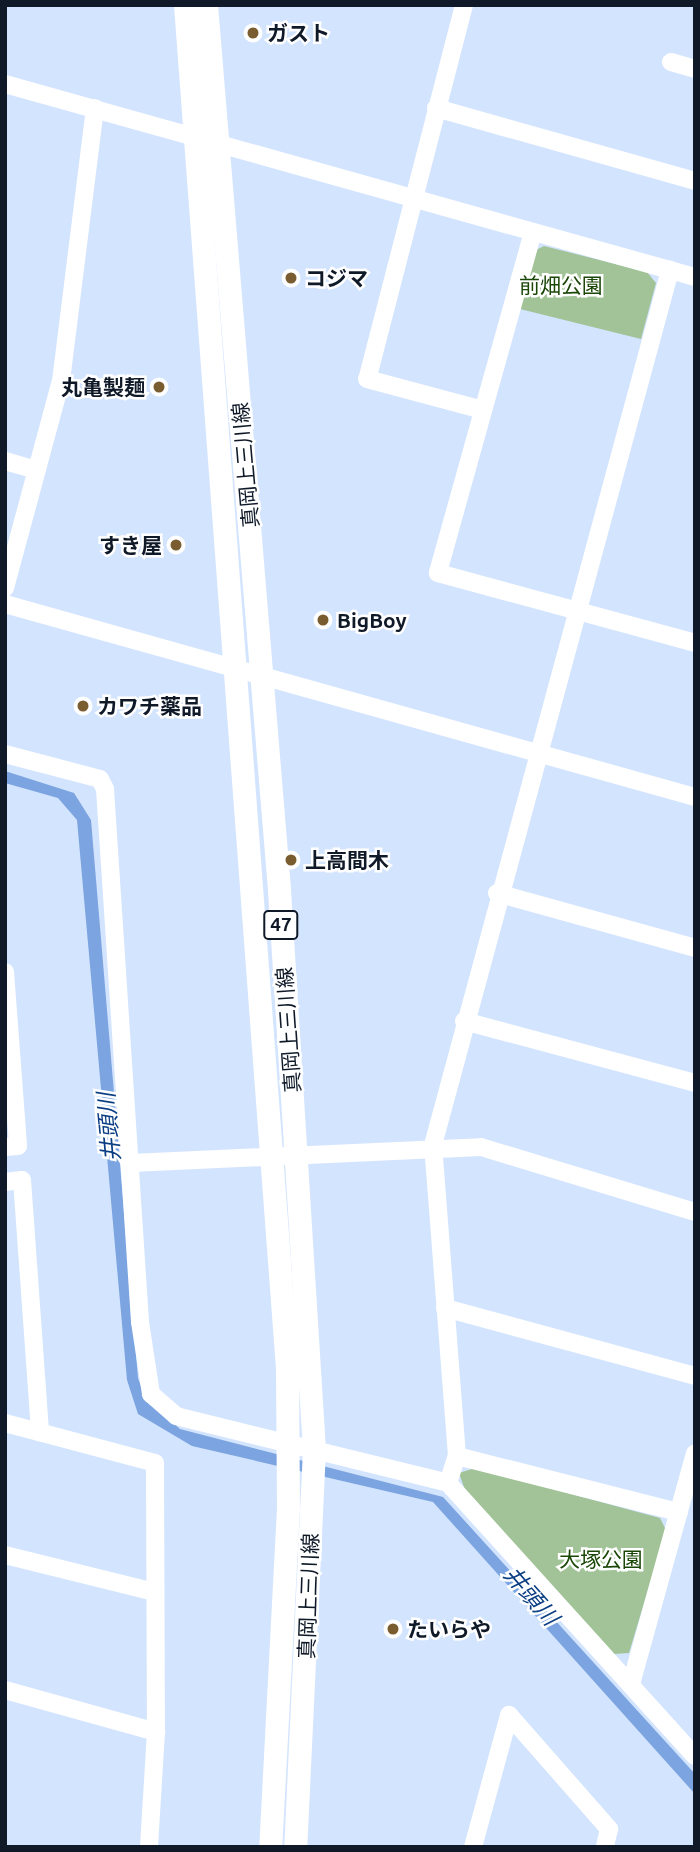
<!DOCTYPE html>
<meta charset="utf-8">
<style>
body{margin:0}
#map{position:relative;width:700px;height:1852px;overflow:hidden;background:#d3e4fe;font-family:Ubuntu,"Noto Sans JP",sans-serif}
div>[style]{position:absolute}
.green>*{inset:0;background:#a2c398}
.water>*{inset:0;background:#7ca4e0}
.minor>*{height:18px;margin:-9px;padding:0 9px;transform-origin:9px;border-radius:9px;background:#fff}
.major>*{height:23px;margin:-11.5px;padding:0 11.5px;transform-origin:11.5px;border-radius:11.5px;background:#fff}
.dots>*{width:19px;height:19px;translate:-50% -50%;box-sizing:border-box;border:4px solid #fff;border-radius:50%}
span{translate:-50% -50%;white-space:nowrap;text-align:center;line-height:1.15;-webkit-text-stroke:5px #fff;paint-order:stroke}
.shield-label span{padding:2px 5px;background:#fff;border:2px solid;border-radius:5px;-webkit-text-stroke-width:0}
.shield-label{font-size:19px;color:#0f1928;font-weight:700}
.poi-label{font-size:21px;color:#0f1928;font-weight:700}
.left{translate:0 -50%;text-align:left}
.right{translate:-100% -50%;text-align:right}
.park-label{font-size:21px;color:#1a4606}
.street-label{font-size:21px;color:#0f1928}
.water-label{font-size:23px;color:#0a3d83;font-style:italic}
.frame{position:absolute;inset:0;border:7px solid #0f1928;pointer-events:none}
</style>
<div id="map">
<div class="green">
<i style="clip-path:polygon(544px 246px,647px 272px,656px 283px,641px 339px,520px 309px,536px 250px)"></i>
<i style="clip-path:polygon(475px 1468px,660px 1518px,666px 1530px,629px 1653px,614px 1654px,465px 1490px,459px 1473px)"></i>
</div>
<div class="water">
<i style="clip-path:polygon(5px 771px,74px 793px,91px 820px,138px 1378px,145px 1398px,180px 1429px,443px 1497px,695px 1774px,695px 1794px,433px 1502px,192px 1446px,138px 1414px,127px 1380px,77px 820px,58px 798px,5px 783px)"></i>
</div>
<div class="minor">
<i style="left:464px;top:5px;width:386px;rotate:104.5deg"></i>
<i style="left:367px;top:379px;width:120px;rotate:15deg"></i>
<i style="left:671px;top:62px;width:25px;rotate:16deg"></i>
<i style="left:5px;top:84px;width:716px;rotate:15.63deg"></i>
<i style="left:436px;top:108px;width:269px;rotate:15.7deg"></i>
<i style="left:533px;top:232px;width:354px;rotate:105.6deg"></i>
<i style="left:438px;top:573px;width:266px;rotate:15.2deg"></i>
<i style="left:5px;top:461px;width:33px;rotate:16deg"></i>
<i style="left:5px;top:588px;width:214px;rotate:-74.9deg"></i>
<i style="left:61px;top:381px;width:275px;rotate:-82.9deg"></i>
<i style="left:5px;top:604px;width:716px;rotate:15.63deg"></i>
<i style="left:5px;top:754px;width:98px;rotate:14.7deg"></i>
<i style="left:100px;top:779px;width:11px;rotate:63deg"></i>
<i style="left:105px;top:789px;width:534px;rotate:86.24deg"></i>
<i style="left:140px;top:1322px;width:73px;rotate:81.3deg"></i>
<i style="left:151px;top:1394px;width:33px;rotate:41deg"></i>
<i style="left:176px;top:1416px;width:280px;rotate:13.8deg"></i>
<i style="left:448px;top:1483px;width:368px;rotate:47.9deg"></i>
<i style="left:497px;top:893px;width:205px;rotate:15.5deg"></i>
<i style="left:5px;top:972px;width:174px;rotate:85.7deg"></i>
<i style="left:18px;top:1146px;width:13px;rotate:176deg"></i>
<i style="left:464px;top:1021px;width:239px;rotate:15deg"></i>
<i style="left:131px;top:1163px;width:350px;rotate:-2.6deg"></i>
<i style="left:481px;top:1147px;width:224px;rotate:16.9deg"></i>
<i style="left:5px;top:1182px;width:17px;rotate:-7deg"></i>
<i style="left:22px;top:1180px;width:253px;rotate:85.9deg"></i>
<i style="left:445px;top:1308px;width:259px;rotate:15.2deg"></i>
<i style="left:5px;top:1423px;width:155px;rotate:14.9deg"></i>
<i style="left:155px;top:1463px;width:269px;rotate:89.8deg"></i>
<i style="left:156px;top:1732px;width:115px;rotate:93.5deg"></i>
<i style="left:457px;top:1456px;width:229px;rotate:14.2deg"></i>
<i style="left:448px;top:1483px;width:28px;rotate:-72deg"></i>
<i style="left:457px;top:1456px;width:312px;rotate:-94.4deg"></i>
<i style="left:433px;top:1145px;width:907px;rotate:-74.84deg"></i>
<i style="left:5px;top:1555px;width:154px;rotate:13.9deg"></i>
<i style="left:631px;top:1684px;width:239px;rotate:-74.5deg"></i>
<i style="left:5px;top:1690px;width:157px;rotate:15.5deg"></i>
<i style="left:473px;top:1847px;width:137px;rotate:-74.7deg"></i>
<i style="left:509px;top:1715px;width:152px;rotate:48.7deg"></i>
<i style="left:609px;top:1829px;width:18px;rotate:103deg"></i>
</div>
<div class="major">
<i style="left:185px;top:5px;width:1367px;rotate:85.72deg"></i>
<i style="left:287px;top:1368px;width:140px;rotate:89.6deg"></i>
<i style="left:288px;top:1508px;width:339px;rotate:93deg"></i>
<i style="left:206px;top:5px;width:888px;rotate:85.28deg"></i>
<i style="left:279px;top:890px;width:560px;rotate:86.42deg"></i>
<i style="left:314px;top:1449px;width:398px;rotate:92.7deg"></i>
</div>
<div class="dots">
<i style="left:253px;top:33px;background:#795d30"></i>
<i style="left:291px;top:278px;background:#795d30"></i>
<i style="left:159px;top:387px;background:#795d30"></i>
<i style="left:176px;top:545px;background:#795d30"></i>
<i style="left:323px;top:620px;background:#795d30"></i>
<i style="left:83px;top:706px;background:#795d30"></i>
<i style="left:291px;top:860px;background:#795d30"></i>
<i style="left:393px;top:1629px;background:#795d30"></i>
</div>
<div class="shield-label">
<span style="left:281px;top:925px">47</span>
</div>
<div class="poi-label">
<span class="left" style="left:267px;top:33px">ガスト</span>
<span class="left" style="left:305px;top:278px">コジマ</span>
<span class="right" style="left:145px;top:387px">丸亀製麺</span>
<span class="right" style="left:162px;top:545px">すき屋</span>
<span class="left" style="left:337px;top:620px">BigBoy</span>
<span class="left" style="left:97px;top:706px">カワチ薬品</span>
<span class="left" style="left:305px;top:860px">上高間木</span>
<span class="left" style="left:407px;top:1629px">たいらや</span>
</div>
<div class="park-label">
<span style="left:561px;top:285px">前畑公園</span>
<span style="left:601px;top:1559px">大塚公園</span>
</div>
<div class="street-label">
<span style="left:245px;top:465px;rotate:-95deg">真岡上三川線</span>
<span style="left:288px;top:1030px;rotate:-94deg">真岡上三川線</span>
<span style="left:308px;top:1596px;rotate:-88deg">真岡上三川線</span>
</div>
<div class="water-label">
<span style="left:109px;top:1127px;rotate:-95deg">井頭川</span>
<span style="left:531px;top:1596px;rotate:49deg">井頭川</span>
</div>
<div class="frame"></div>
</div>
